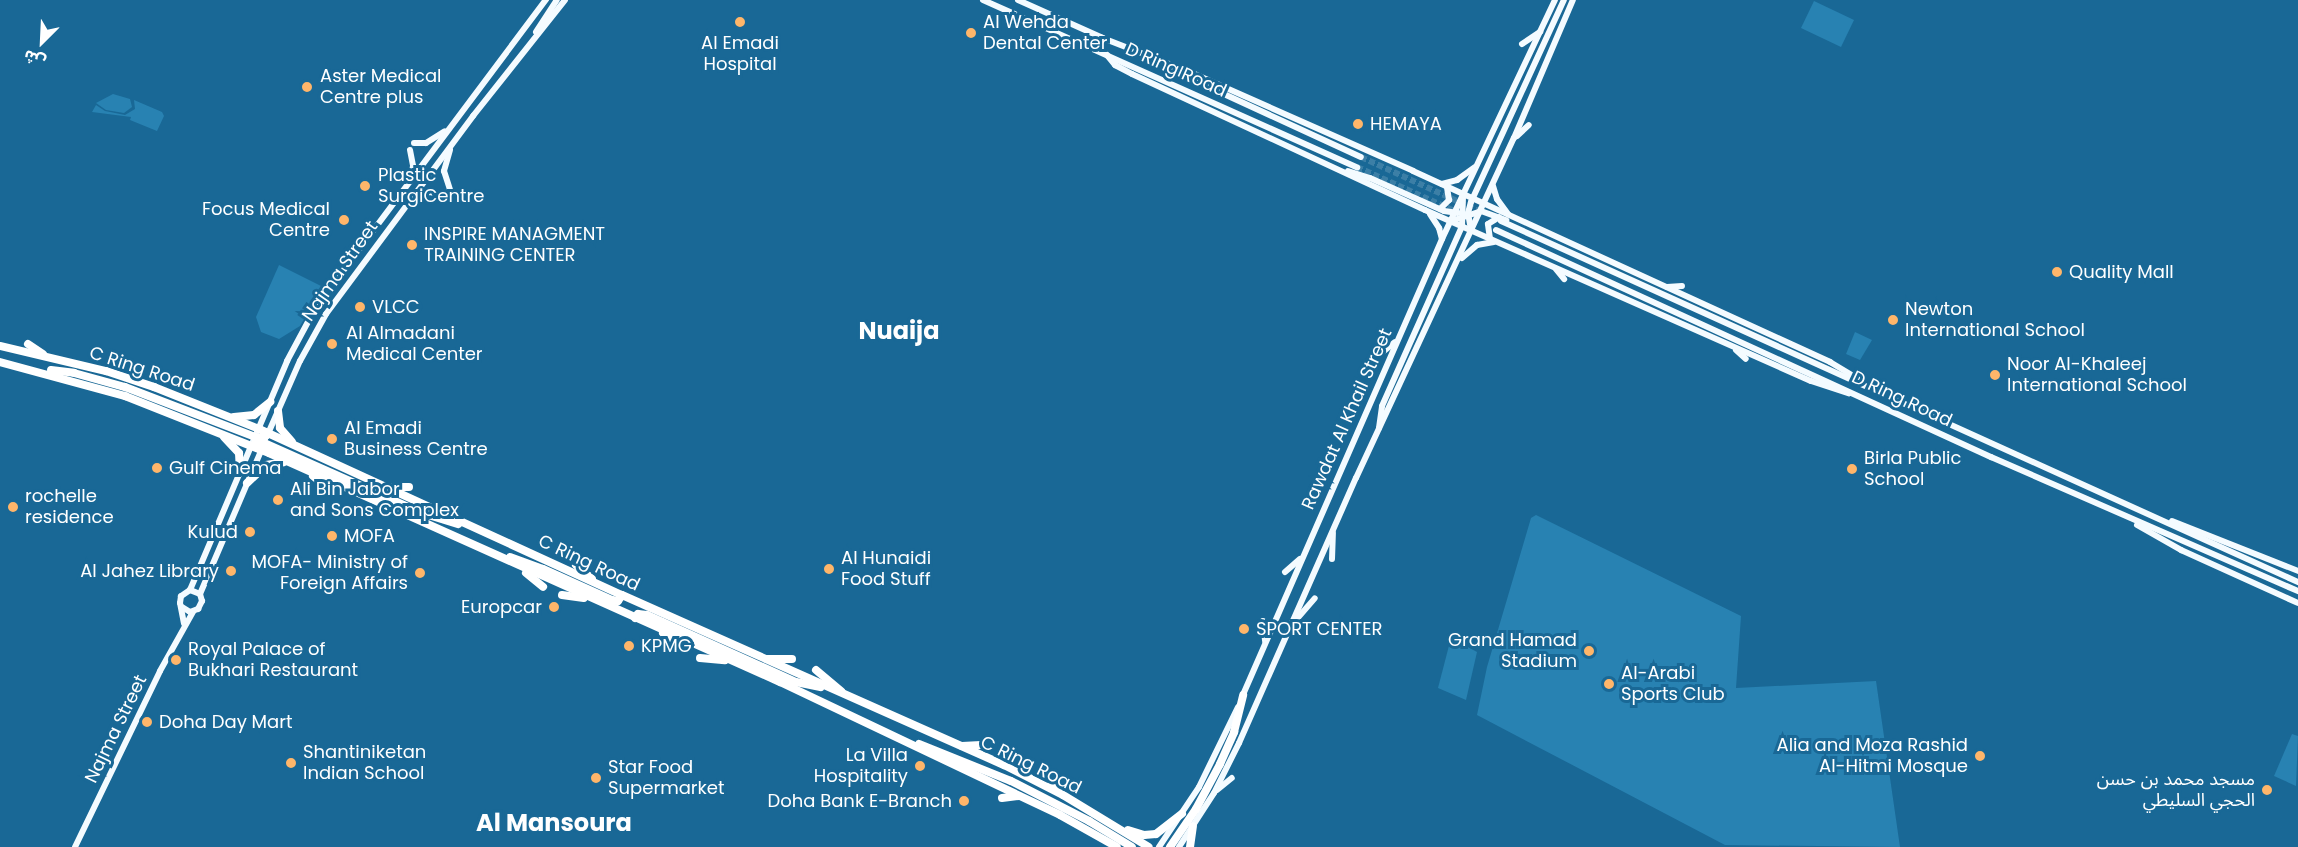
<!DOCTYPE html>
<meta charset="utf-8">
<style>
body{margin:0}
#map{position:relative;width:2298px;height:847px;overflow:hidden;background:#196896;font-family:Poppins,"Noto Sans Arabic",sans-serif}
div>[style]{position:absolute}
.green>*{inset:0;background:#2882b2}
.major-tunnel>*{height:6px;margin-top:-3px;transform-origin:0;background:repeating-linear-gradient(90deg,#3c7fa6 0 6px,transparent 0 9px)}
.major>*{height:6px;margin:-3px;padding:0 3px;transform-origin:3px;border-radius:3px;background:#f4fbff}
.highway>*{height:8px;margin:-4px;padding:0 4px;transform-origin:4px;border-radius:4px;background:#fff}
.dots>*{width:16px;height:16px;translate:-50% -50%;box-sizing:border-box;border:3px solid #196896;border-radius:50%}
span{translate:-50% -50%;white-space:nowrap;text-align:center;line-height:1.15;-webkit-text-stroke:6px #196896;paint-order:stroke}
.poi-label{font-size:18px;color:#fff}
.left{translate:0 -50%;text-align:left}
.right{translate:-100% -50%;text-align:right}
.street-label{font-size:18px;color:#fff}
.district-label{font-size:24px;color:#fff;font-weight:700}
.north{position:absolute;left:12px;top:12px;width:60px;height:60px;-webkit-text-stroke:4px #196896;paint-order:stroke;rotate:204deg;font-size:16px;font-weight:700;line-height:24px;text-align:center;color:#fff}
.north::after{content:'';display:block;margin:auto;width:21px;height:27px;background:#fff;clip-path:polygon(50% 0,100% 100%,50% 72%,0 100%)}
</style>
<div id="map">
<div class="green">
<i style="clip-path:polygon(1814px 1px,1854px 20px,1841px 47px,1801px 28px)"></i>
<i style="clip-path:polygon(113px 94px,130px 99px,132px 107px,124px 113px,106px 110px,96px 103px)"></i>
<i style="clip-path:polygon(134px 100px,162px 112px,164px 116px,157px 131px,130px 120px,131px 117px,92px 112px,96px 105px,105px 111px,125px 115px,135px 109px)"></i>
<i style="clip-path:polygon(279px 265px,323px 287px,300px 326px,279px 339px,261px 332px,256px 317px)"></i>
<i style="clip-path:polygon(1855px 332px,1872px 340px,1860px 360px,1846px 354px)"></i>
<i style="clip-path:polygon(1536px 515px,1741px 616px,1736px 688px,1876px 681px,1900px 847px,1725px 845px,1477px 715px,1487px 667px,1531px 518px)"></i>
<i style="clip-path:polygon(1451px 638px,1477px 652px,1466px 700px,1438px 688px)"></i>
<i style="clip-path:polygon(2292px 734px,2298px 736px,2296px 786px,2274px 776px)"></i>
</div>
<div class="major-tunnel">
<i style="left:1361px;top:157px;width:132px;rotate:24.6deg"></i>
<i style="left:1357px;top:167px;width:107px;rotate:24.2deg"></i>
</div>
<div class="major">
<i style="left:983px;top:0;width:410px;rotate:24.1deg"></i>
<i style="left:1018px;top:0;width:93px;rotate:24.1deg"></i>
<i style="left:536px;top:32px;width:38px;rotate:-57deg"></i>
<i style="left:1100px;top:37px;width:97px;rotate:21.3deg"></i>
<i style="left:1190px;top:72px;width:244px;rotate:23.9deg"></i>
<i style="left:1413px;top:171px;width:459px;rotate:24.6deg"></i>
<i style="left:1830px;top:362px;width:35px;rotate:31deg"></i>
<i style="left:1522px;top:44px;width:22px;rotate:-34deg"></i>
<i style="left:1107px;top:55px;width:13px;rotate:51deg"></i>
<i style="left:1115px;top:65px;width:19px;rotate:28deg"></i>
<i style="left:1132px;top:74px;width:323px;rotate:24.9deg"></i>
<i style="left:1425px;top:210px;width:422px;rotate:23.9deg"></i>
<i style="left:1811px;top:381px;width:40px;rotate:18deg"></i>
<i style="left:1150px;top:60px;width:232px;rotate:24.7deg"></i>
<i style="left:1517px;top:136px;width:16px;rotate:-43deg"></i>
<i style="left:414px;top:143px;width:12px"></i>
<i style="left:426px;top:143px;width:22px;rotate:-32deg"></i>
<i style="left:410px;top:150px;width:16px;rotate:79deg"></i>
<i style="left:413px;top:166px;width:13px;rotate:99deg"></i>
<i style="left:450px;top:150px;width:22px;rotate:106deg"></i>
<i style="left:444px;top:171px;width:19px;rotate:72deg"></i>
<i style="left:1348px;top:171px;width:23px;rotate:18deg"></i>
<i style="left:1370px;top:178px;width:81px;rotate:24deg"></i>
<i style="left:1444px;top:211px;width:14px;rotate:8deg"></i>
<i style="left:1442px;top:184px;width:16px;rotate:-15deg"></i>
<i style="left:1457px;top:180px;width:22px;rotate:-36deg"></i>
<i style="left:1493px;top:186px;width:14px;rotate:73deg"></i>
<i style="left:1497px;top:199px;width:19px;rotate:54deg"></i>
<i style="left:414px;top:196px;width:16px;rotate:-14deg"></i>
<i style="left:430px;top:192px;width:13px;rotate:13deg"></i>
<i style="left:1440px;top:209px;width:13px;rotate:-45deg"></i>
<i style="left:1449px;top:200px;width:13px;rotate:-99deg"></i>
<i style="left:1430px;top:214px;width:17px;rotate:57deg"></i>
<i style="left:1439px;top:228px;width:11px;rotate:75deg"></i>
<i style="left:1451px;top:221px;width:32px;rotate:-18deg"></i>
<i style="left:1481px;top:211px;width:27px;rotate:20deg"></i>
<i style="left:1501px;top:221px;width:875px;rotate:24.37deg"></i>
<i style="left:1471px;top:230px;width:17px;rotate:-100deg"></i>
<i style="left:1468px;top:213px;width:11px;rotate:-75deg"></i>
<i style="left:1471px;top:202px;width:222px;rotate:-65.3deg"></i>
<i style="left:1496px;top:230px;width:545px;rotate:24.64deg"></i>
<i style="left:1991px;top:457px;width:335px;rotate:23.6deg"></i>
<i style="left:1490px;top:239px;width:15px;rotate:-98deg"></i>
<i style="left:1488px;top:224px;width:13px;rotate:-32deg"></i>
<i style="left:1462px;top:258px;width:20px;rotate:-41deg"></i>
<i style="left:1477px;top:245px;width:17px;rotate:-10deg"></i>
<i style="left:1556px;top:269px;width:13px;rotate:51deg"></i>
<i style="left:1667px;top:287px;width:15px;rotate:-4deg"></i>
<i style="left:1736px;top:350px;width:13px;rotate:42deg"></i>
<i style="left:1384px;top:351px;width:14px;rotate:-39deg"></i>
<i style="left:1379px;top:428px;width:22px;rotate:-82deg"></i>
<i style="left:1382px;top:406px;width:197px;rotate:-66deg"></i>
<i style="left:1462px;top:226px;width:31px;rotate:-88deg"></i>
<i style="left:267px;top:436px;width:82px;rotate:-66.3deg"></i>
<i style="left:300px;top:361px;width:54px;rotate:-61deg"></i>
<i style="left:326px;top:314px;width:247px;rotate:-53.4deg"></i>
<i style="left:473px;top:116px;width:148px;rotate:-51.6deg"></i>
<i style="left:2172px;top:521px;width:136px;rotate:21.6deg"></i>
<i style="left:2137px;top:525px;width:51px;rotate:29.6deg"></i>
<i style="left:2181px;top:550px;width:128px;rotate:24.4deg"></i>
<i style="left:1332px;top:559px;width:26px;rotate:-88deg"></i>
<i style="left:1285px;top:572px;width:20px;rotate:-41deg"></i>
<i style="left:190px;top:590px;width:249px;rotate:-67deg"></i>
<i style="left:287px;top:361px;width:61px;rotate:-61.8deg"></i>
<i style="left:316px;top:307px;width:384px;rotate:-53.2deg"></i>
<i style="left:200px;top:594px;width:161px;rotate:-66.9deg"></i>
<i style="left:182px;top:607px;width:9px;rotate:32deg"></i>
<i style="left:190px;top:612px;width:9px;rotate:-21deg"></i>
<i style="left:198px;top:609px;width:9px;rotate:-63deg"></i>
<i style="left:202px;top:601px;width:7px;rotate:-106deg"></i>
<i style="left:200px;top:594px;width:11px;rotate:-158deg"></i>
<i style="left:190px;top:590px;width:11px;rotate:146deg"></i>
<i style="left:181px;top:596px;width:7px;rotate:98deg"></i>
<i style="left:180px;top:603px;width:21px;rotate:79deg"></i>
<i style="left:1263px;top:621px;width:20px;rotate:84deg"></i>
<i style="left:1295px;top:621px;width:30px;rotate:-49deg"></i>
<i style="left:1242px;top:697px;width:500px;rotate:-66.4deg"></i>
<i style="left:1442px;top:239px;width:264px;rotate:-64.7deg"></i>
<i style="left:1217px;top:790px;width:19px;rotate:-39deg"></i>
<i style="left:75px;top:847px;width:195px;rotate:-64.2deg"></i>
<i style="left:160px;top:671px;width:68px;rotate:-60.8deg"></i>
<i style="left:1159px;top:847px;width:72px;rotate:-56.3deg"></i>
<i style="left:1199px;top:787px;width:89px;rotate:-64deg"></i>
<i style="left:1179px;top:847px;width:64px;rotate:-57.1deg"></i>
<i style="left:1214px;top:793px;width:56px;rotate:-63.4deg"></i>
<i style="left:1239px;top:743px;width:290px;rotate:-66.2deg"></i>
<i style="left:1356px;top:478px;width:375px;rotate:-65.1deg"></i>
<i style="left:1514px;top:138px;width:150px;rotate:-66.9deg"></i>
</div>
<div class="highway">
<i style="left:28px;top:344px;width:18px;rotate:34deg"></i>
<i style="left:0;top:346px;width:109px;rotate:13.3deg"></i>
<i style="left:106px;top:371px;width:51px;rotate:18.4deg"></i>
<i style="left:154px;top:387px;width:113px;rotate:21.8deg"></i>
<i style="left:259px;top:429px;width:399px;rotate:24.6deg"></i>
<i style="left:622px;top:595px;width:418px;rotate:24deg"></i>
<i style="left:1004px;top:765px;width:66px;rotate:27deg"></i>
<i style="left:1063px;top:795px;width:100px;rotate:31.2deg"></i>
<i style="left:0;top:362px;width:130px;rotate:15.2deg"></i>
<i style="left:125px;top:396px;width:155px;rotate:21.6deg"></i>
<i style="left:269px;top:453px;width:560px;rotate:24.14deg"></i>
<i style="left:780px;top:682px;width:310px;rotate:25.4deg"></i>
<i style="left:1060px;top:815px;width:65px;rotate:29.3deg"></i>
<i style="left:51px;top:370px;width:23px;rotate:7deg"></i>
<i style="left:74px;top:373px;width:53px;rotate:15.4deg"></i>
<i style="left:125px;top:387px;width:142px;rotate:21deg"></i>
<i style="left:258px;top:438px;width:6px"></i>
<i style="left:264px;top:438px;width:6px;rotate:-51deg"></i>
<i style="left:278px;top:411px;width:17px;rotate:83deg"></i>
<i style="left:280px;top:428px;width:18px;rotate:49deg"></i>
<i style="left:234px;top:417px;width:20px;rotate:-6deg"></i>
<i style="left:254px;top:415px;width:21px;rotate:-39deg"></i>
<i style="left:224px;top:437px;width:22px;rotate:47deg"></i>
<i style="left:239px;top:453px;width:17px;rotate:87deg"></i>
<i style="left:256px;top:441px;width:8px;rotate:14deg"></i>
<i style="left:264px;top:443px;width:173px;rotate:23.9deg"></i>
<i style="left:422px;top:513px;width:38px;rotate:17deg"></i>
<i style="left:313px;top:476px;width:27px;rotate:39deg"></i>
<i style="left:247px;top:483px;width:26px;rotate:-43deg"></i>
<i style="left:266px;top:465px;width:18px;rotate:-9deg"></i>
<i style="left:390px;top:487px;width:19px"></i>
<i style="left:510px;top:557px;width:35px;rotate:20deg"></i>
<i style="left:543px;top:569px;width:76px;rotate:24.2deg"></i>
<i style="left:612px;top:600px;width:6px;rotate:9deg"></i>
<i style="left:618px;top:601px;width:7px;rotate:-56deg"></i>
<i style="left:576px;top:565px;width:21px;rotate:41deg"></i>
<i style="left:526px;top:573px;width:22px;rotate:39deg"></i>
<i style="left:562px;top:595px;width:22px;rotate:8deg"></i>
<i style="left:635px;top:618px;width:5px;rotate:-53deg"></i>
<i style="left:638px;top:614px;width:9px;rotate:6deg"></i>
<i style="left:647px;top:615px;width:163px;rotate:24.2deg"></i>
<i style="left:796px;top:682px;width:25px;rotate:12deg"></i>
<i style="left:663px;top:633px;width:21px;rotate:45deg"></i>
<i style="left:700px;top:658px;width:25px;rotate:5deg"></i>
<i style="left:767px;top:659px;width:25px"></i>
<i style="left:816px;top:670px;width:33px;rotate:40deg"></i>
<i style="left:919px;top:744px;width:99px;rotate:21.9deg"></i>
<i style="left:1011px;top:781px;width:88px;rotate:27.1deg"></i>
<i style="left:1089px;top:821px;width:50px;rotate:31.2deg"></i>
<i style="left:962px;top:746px;width:19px;rotate:-3deg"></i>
<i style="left:1042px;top:771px;width:25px;rotate:50deg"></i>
<i style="left:1002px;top:798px;width:17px;rotate:-7deg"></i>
<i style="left:1128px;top:830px;width:17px;rotate:17deg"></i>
<i style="left:1144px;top:835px;width:12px;rotate:-5deg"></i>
<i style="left:1156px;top:834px;width:33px;rotate:-38deg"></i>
<i style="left:1170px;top:847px;width:46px;rotate:-55.6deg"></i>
<i style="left:1196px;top:809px;width:51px;rotate:-61.9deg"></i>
<i style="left:1220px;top:764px;width:35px;rotate:-66deg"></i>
<i style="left:1234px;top:732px;width:38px;rotate:-76deg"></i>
<i style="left:1190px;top:847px;width:21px;rotate:-82deg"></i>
</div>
<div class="dots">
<i style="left:740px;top:22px;background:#ffb66a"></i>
<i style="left:971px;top:33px;background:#ffb66a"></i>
<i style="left:307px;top:87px;background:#ffb66a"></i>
<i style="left:1358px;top:124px;background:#ffb66a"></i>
<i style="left:365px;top:186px;background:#ffb66a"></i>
<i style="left:344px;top:220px;background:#ffb66a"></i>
<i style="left:412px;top:245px;background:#ffb66a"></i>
<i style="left:2057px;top:272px;background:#ffb66a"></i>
<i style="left:360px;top:307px;background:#ffb66a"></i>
<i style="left:1893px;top:320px;background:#ffb66a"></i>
<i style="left:332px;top:344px;background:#ffb66a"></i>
<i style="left:1995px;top:375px;background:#ffb66a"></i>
<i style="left:332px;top:439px;background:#ffb66a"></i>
<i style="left:157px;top:468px;background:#ffb66a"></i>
<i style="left:1852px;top:469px;background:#ffb66a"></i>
<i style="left:278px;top:500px;background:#ffb66a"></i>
<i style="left:13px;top:507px;background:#ffb66a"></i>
<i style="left:250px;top:532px;background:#ffb66a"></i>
<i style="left:332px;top:536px;background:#ffb66a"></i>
<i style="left:829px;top:569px;background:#ffb66a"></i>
<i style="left:231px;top:571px;background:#ffb66a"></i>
<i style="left:420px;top:573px;background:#ffb66a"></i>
<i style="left:554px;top:607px;background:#ffb66a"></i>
<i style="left:1244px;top:629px;background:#ffb66a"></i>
<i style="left:629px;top:646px;background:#ffb66a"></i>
<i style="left:1589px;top:651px;background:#ffb66a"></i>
<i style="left:176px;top:660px;background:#ffb66a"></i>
<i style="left:1609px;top:684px;background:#ffb66a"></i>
<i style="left:147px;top:722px;background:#ffb66a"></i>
<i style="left:1980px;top:756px;background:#ffb66a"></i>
<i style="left:291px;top:763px;background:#ffb66a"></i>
<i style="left:920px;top:766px;background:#ffb66a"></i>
<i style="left:596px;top:778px;background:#ffb66a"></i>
<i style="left:2267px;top:790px;background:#ffb66a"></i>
<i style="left:964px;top:801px;background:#ffb66a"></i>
</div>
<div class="poi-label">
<span class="left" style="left:983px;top:33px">Al Wehda<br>Dental Center</span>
<span style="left:740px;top:54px">Al Emadi<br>Hospital</span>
<span class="left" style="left:320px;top:87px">Aster Medical<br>Centre plus</span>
<span class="left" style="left:1370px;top:124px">HEMAYA</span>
<span class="left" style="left:378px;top:186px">Plastic<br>SurgiCentre</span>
<span class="right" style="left:330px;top:220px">Focus Medical<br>Centre</span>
<span class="left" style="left:424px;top:245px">INSPIRE MANAGMENT<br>TRAINING CENTER</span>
<span class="left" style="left:2069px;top:272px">Quality Mall</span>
<span class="left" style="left:372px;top:307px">VLCC</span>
<span class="left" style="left:1905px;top:320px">Newton<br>International School</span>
<span class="left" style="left:346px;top:344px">Al Almadani<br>Medical Center</span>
<span class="left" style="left:2007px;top:375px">Noor Al-Khaleej<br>International School</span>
<span class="left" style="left:344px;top:439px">Al Emadi<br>Business Centre</span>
<span class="left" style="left:1864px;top:469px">Birla Public<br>School</span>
<span class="left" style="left:169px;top:468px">Gulf Cinema</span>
<span class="left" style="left:290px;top:500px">Ali Bin Jabor<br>and Sons Complex</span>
<span class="left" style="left:25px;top:507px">rochelle<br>residence</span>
<span class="right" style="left:238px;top:532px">Kulud</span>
<span class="left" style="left:344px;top:536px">MOFA</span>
<span class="left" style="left:841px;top:569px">Al Hunaidi<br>Food Stuff</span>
<span class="right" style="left:408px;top:573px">MOFA- Ministry of<br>Foreign Affairs</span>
<span class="right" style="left:219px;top:571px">Al Jahez Library</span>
<span class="right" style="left:542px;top:607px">Europcar</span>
<span class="left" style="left:1256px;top:629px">SPORT CENTER</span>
<span class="right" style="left:1577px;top:651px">Grand Hamad<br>Stadium</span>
<span class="left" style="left:641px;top:646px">KPMG</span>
<span class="left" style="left:188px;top:660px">Royal Palace of<br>Bukhari Restaurant</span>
<span class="left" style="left:1621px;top:684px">Al-Arabi<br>Sports Club</span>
<span class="left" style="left:159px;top:722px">Doha Day Mart</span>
<span class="right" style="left:1968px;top:756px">Alia and Moza Rashid<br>Al-Hitmi Mosque</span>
<span class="left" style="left:303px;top:763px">Shantiniketan<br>Indian School</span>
<span class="right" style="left:908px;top:766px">La Villa<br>Hospitality</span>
<span class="left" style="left:608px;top:778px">Star Food<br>Supermarket</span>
<span class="right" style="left:2255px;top:790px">مسجد محمد بن حسن<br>الحجي السليطي</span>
<span class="right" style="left:952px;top:801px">Doha Bank E-Branch</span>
</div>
<div class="street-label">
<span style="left:1176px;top:70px;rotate:24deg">D Ring Road</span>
<span style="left:340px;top:271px;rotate:-55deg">Najma Street</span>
<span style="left:142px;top:369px;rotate:18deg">C Ring Road</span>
<span style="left:1902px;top:399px;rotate:25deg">D Ring Road</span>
<span style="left:1347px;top:419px;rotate:-66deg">Rawdat Al Khail Street</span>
<span style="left:589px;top:563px;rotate:25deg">C Ring Road</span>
<span style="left:116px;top:729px;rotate:-64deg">Najma Street</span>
<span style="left:1031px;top:765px;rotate:26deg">C Ring Road</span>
</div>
<div class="district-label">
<span style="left:899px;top:331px">Nuaija</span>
<span style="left:554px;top:823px">Al Mansoura</span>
</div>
<div class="north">ش</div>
</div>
